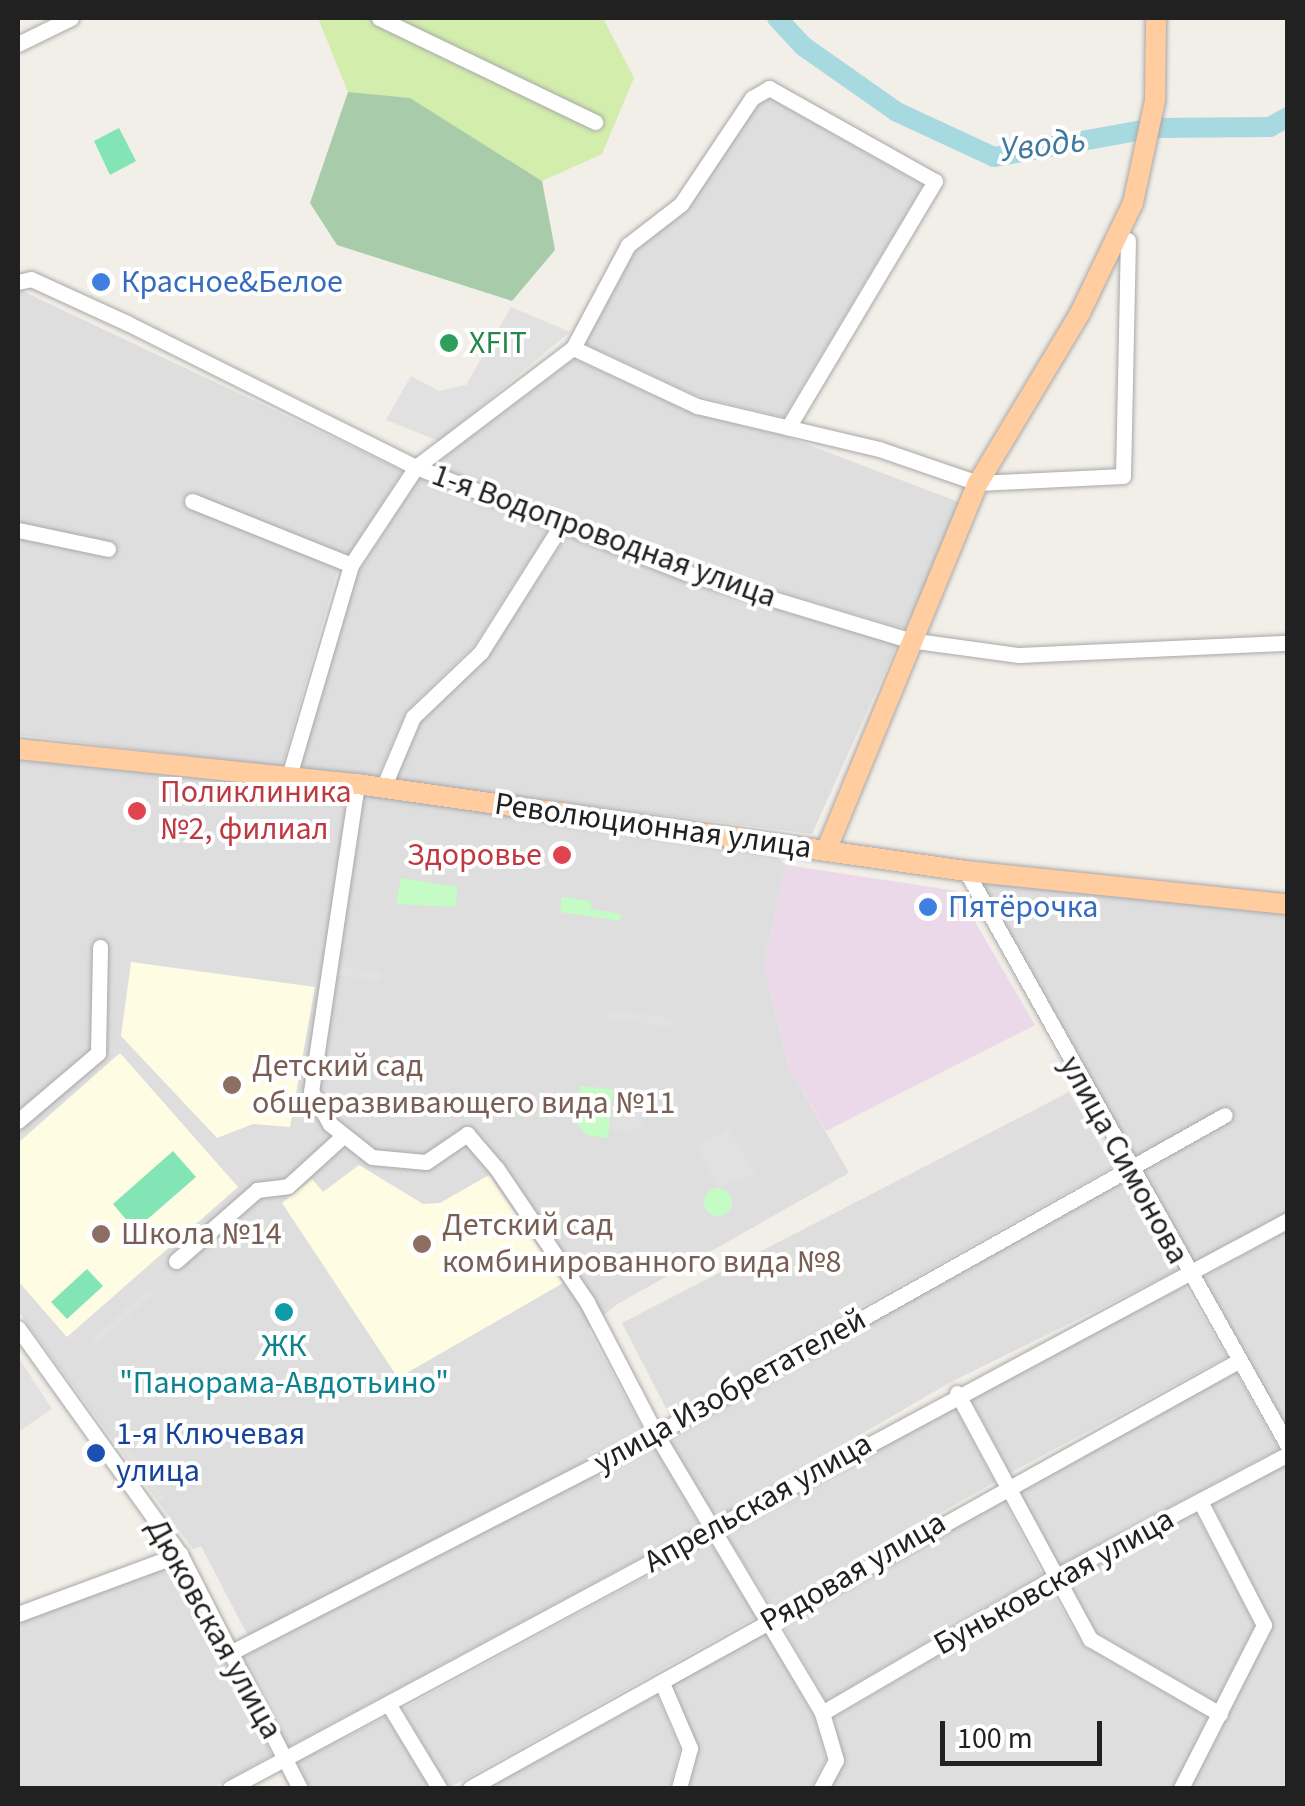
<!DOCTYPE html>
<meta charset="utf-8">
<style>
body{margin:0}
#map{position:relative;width:1305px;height:1806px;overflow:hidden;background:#f2eee8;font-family:"Source Sans 3",sans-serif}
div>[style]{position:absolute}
.residential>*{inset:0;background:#dfdede}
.industrial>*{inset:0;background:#ebd9ea}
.education>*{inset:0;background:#fffce4}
.grass>*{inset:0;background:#d2edac}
.cemetery>*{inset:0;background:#a8ccaa}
.park>*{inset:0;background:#c5fcc5}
.round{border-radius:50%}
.pitch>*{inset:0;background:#83e4b5}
.parking>*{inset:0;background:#e1e1e1}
.river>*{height:20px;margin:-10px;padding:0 10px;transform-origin:10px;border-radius:10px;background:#a7d9e1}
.roads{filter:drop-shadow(0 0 2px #a8a8a8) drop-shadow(0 0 2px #a8a8a8)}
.minor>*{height:15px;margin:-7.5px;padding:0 7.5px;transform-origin:7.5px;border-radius:7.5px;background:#fff}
.major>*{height:20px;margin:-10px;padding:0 10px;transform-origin:10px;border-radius:10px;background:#ffcda0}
.dots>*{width:28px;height:28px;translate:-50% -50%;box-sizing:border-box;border:5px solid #fff;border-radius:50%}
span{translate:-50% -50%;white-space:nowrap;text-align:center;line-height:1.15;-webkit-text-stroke:8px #fff;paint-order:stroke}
.shop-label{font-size:32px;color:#366cbe}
.left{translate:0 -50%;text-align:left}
.leisure-label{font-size:32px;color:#27864d}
.street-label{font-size:32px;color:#212121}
.health-label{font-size:32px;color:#be3a42}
.right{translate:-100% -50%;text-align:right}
.education-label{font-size:32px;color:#785e54}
.culture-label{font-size:32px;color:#0d838f}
.transit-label{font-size:32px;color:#164399}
.water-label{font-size:35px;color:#40789e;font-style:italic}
.frame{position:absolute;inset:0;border:20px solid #212121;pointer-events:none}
.scale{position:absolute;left:940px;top:1721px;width:162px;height:45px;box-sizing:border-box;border:5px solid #212121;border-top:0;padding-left:12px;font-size:30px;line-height:35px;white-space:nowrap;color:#212121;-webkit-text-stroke:8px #fff;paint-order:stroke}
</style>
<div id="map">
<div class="residential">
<i style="clip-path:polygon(769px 98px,923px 185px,784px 417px,700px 397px,585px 344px,635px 251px,688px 210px,758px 104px)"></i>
<i style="clip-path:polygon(18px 289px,403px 471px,336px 575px,282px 767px,18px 735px,18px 537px,105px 554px,118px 550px,18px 524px)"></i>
<i style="clip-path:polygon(574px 359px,694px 414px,785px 436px,964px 504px,905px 629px,690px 565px,434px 465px)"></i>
<i style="clip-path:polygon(419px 478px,549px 529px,474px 646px,406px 712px,377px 778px,300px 768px,352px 582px)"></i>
<i style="clip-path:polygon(566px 536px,684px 582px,897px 645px,812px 834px,395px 781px,420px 722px,488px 657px)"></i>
<i style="clip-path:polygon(18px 760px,357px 794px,771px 852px,786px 865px,764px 964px,788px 1065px,849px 1173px,616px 1305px,588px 1329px,644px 1431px,248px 1636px,201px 1546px,193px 1549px,18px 1311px)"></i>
<i style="clip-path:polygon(972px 879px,1287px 908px,1287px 1212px,1192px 1263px)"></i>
<i style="clip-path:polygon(1069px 1092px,1113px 1167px,669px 1414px,622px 1323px)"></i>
<i style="clip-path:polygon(1122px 1182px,1176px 1271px,951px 1382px,716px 1518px,668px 1437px)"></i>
<i style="clip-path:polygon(1287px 1231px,1288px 1233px,1287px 1428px,1201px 1278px)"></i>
<i style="clip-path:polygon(1185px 1286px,1227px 1357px,1010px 1473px,968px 1394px)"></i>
<i style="clip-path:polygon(1236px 1372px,1279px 1449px,1057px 1566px,1018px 1489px)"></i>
<i style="clip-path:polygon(952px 1402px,995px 1482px,772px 1608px,725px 1533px)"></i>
<i style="clip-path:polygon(653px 1445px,700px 1526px,288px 1747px,240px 1658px)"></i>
<i style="clip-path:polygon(1287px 1464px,1287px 1788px,1191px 1788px,1273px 1625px,1212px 1505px)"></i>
<i style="clip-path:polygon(1003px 1498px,1042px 1574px,826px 1701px,781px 1623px)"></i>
<i style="clip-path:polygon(1196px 1513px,1255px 1625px,1216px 1702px,1096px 1632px,1066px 1581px)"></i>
<i style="clip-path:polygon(710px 1542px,756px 1617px,449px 1788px,402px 1709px)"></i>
<i style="clip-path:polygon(175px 1565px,272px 1755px,213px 1788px,18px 1788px,18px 1623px)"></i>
<i style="clip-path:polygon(1050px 1590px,1084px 1646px,1208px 1717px,1173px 1788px,831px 1788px,844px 1764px,833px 1718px)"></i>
<i style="clip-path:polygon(765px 1632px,814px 1717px,826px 1759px,811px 1788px,688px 1788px,698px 1750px,671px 1684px)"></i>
<i style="clip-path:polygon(657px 1695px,680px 1749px,670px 1788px,488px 1788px)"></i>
<i style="clip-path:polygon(386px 1717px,430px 1788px,310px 1788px,296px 1762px)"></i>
</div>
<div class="industrial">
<i style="clip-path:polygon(786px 865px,957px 891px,1035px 1025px,826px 1131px,788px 1065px,764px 964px)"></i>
</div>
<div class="education">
<i style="clip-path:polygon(131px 962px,315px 987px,290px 1127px,253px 1124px,217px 1138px,121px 1036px)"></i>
<i style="clip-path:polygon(120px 1053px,238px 1187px,67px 1337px,18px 1281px,18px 1143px)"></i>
<i style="clip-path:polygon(359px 1165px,423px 1204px,440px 1203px,489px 1175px,563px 1283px,398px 1378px,282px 1203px,312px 1179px,323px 1192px)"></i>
</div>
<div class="grass">
<i style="clip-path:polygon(318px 18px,603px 18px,634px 78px,602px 154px,542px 181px,410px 99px,348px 92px)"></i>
</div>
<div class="cemetery">
<i style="clip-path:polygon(348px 92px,410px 98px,542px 181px,555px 250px,512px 301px,337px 245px,310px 203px)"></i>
</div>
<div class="park">
<i style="clip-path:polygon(401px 878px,458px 887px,455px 907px,396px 904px)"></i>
<i style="clip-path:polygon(562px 897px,591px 901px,591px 909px,621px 914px,620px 921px,560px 912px)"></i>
<i style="clip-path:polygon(580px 1086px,613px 1089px,608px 1138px,586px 1135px,576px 1123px)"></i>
<i class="round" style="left:704px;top:1188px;width:28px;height:28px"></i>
</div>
<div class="pitch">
<i style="clip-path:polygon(119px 128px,136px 161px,110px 175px,94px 141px)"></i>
<i style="clip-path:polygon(173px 1151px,196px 1177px,135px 1230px,113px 1204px)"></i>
<i style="clip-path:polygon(87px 1269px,103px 1286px,67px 1319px,51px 1302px)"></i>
</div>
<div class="parking">
<i style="clip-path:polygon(511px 307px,570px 332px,439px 441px,386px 420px,411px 376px,439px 391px,466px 385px)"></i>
<i style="clip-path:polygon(336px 966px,382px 972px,381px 981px,335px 975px)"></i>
<i style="clip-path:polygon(608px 1009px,673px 1018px,672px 1027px,607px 1019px)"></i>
<i style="clip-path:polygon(614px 1095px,645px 1098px,642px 1125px,631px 1132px,610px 1130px)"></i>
<i style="clip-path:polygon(729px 1128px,755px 1174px,718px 1188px,696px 1146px)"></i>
<i style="clip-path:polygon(148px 1289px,153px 1294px,96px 1345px,91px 1340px)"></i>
<i style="clip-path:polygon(18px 1357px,52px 1409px,18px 1432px)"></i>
<i style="clip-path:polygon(119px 1435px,165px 1498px,160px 1502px,114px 1439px)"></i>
</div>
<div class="river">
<i style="left:777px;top:18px;width:38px;rotate:47deg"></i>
<i style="left:803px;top:46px;width:115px;rotate:35.1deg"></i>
<i style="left:897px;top:112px;width:107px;rotate:24.9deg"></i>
<i style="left:994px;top:157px;width:162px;rotate:-10.3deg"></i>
<i style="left:1153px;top:128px;width:117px;rotate:-0.5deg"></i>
<i style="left:1270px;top:127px;width:21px;rotate:-29deg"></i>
</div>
<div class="roads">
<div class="minor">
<i style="left:379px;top:18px;width:240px;rotate:25.7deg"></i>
<i style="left:18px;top:44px;width:59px;rotate:-26.1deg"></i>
<i style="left:18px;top:282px;width:13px;rotate:-13deg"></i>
<i style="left:31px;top:279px;width:106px;rotate:24.6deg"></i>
<i style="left:127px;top:323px;width:323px;rotate:26.5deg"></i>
<i style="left:416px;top:467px;width:291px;rotate:21.4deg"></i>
<i style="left:687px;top:573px;width:232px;rotate:16.8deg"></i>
<i style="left:909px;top:640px;width:111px;rotate:7.8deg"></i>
<i style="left:1019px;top:655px;width:269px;rotate:-2.6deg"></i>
<i style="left:573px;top:348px;width:137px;rotate:25.1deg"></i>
<i style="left:697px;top:406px;width:187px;rotate:13.3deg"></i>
<i style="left:879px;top:449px;width:105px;rotate:19deg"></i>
<i style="left:978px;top:483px;width:145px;rotate:-2.8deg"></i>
<i style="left:1123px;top:476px;width:236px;rotate:-88.8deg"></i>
<i style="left:192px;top:501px;width:171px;rotate:21.9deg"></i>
<i style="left:18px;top:530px;width:92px;rotate:11.9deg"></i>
<i style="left:289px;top:776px;width:220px;rotate:-73.6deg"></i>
<i style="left:351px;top:565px;width:118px;rotate:-56.4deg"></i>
<i style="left:416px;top:467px;width:197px;rotate:-37.2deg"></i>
<i style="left:573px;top:348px;width:117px;rotate:-61.9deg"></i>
<i style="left:628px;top:245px;width:67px;rotate:-37.7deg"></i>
<i style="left:681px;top:204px;width:128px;rotate:-56.2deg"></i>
<i style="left:752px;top:98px;width:20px;rotate:-30deg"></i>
<i style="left:769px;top:88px;width:190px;rotate:29.3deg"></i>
<i style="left:935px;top:181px;width:287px;rotate:120.8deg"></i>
<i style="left:357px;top:784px;width:310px;rotate:98.5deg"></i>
<i style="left:311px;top:1091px;width:38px;rotate:60deg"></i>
<i style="left:330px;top:1124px;width:53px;rotate:38.2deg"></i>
<i style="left:372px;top:1157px;width:54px;rotate:5.3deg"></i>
<i style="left:426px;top:1162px;width:50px;rotate:-34.3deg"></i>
<i style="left:467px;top:1134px;width:46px;rotate:49.4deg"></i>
<i style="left:497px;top:1169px;width:161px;rotate:55.9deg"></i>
<i style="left:587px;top:1302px;width:149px;rotate:62.4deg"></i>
<i style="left:656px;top:1434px;width:325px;rotate:59.2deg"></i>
<i style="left:822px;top:1713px;width:49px;rotate:73.4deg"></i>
<i style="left:836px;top:1760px;width:32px;rotate:118deg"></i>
<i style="left:383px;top:788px;width:77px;rotate:-67.1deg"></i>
<i style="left:413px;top:717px;width:94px;rotate:-43.7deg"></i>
<i style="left:481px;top:652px;width:151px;rotate:-57.7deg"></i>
<i style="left:966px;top:871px;width:659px;rotate:60.75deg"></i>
<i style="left:18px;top:1121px;width:105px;rotate:-40.4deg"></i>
<i style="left:98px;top:1053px;width:106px;rotate:-88.9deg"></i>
<i style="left:176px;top:1261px;width:108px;rotate:-41.2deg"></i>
<i style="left:257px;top:1190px;width:31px;rotate:-7deg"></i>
<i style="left:288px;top:1186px;width:74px;rotate:-42.3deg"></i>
<i style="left:18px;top:1328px;width:278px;rotate:54.4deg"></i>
<i style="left:180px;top:1554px;width:263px;rotate:62.9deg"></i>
<i style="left:957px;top:1393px;width:280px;rotate:61.6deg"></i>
<i style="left:1090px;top:1639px;width:150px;rotate:30deg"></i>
<i style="left:18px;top:1614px;width:173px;rotate:-20.3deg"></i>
<i style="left:228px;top:1654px;width:481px;rotate:-27.2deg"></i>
<i style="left:656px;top:1434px;width:652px;rotate:-29.28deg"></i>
<i style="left:662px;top:1683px;width:71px;rotate:66.7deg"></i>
<i style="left:690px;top:1748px;width:41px;rotate:105.4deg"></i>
<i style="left:389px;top:1705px;width:97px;rotate:58.9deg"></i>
<i style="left:822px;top:1713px;width:268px;rotate:-30.3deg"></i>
<i style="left:1053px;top:1578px;width:266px;rotate:-27.8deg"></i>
<i style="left:230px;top:1788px;width:1201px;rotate:-28.23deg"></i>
<i style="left:470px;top:1788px;width:881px;rotate:-29.07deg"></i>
<i style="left:1181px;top:1788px;width:183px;rotate:-63deg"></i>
<i style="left:1264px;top:1625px;width:140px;rotate:-117.3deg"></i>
</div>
<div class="major">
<i style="left:18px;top:749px;width:341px;rotate:5.9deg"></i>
<i style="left:357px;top:784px;width:615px;rotate:8.13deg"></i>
<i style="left:966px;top:871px;width:324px;rotate:5.9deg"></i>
<i style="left:826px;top:851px;width:398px;rotate:-67.6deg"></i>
<i style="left:978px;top:483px;width:198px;rotate:-59deg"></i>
<i style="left:1080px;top:313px;width:122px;rotate:-64.3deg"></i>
<i style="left:1133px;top:203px;width:105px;rotate:-77.9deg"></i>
<i style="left:1155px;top:100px;width:82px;rotate:-89.3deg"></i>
</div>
</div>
<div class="dots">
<i style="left:101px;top:282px;background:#3f7fe0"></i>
<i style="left:449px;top:343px;background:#2e9e5b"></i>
<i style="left:137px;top:811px;background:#e0444e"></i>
<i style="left:562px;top:855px;background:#e0444e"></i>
<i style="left:928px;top:907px;background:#3f7fe0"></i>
<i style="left:232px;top:1085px;background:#8d6e63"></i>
<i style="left:101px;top:1234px;background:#8d6e63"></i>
<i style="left:422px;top:1244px;background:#8d6e63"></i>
<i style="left:284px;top:1312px;background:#0f9aa8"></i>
<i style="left:96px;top:1453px;background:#1a4fb4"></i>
</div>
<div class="shop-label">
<span class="left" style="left:121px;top:282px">Красное&amp;Белое</span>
<span class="left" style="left:948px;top:907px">Пятёрочка</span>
</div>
<div class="leisure-label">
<span class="left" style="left:469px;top:343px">XFIT</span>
</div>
<div class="street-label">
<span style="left:604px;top:536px;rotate:20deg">1-я Водопроводная улица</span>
<span style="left:653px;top:826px;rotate:8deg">Революционная улица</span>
<span style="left:1124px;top:1160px;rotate:61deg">улица Симонова</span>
<span style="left:730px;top:1391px;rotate:-29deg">улица Изобретателей</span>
<span style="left:758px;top:1503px;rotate:-29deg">Апрельская улица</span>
<span style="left:853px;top:1572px;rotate:-30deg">Рядовая улица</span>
<span style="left:1054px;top:1582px;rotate:-29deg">Буньковская улица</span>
<span style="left:214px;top:1629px;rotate:61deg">Дюковская улица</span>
</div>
<div class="health-label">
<span class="left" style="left:160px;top:811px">Поликлиника<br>№2, филиал</span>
<span class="right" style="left:542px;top:855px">Здоровье</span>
</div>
<div class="education-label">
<span class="left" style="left:252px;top:1085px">Детский сад<br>общеразвивающего вида №11</span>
<span class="left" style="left:442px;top:1244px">Детский сад<br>комбинированного вида №8</span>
<span class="left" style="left:121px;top:1234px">Школа №14</span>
</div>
<div class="culture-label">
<span style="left:284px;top:1365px">ЖК<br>"Панорама-Авдотьино"</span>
</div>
<div class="transit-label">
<span class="left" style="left:116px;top:1453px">1-я Ключевая<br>улица</span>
</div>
<div class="water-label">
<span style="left:1043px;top:145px;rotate:-7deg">Уводь</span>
</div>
<div class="frame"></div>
<div class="scale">100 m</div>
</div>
